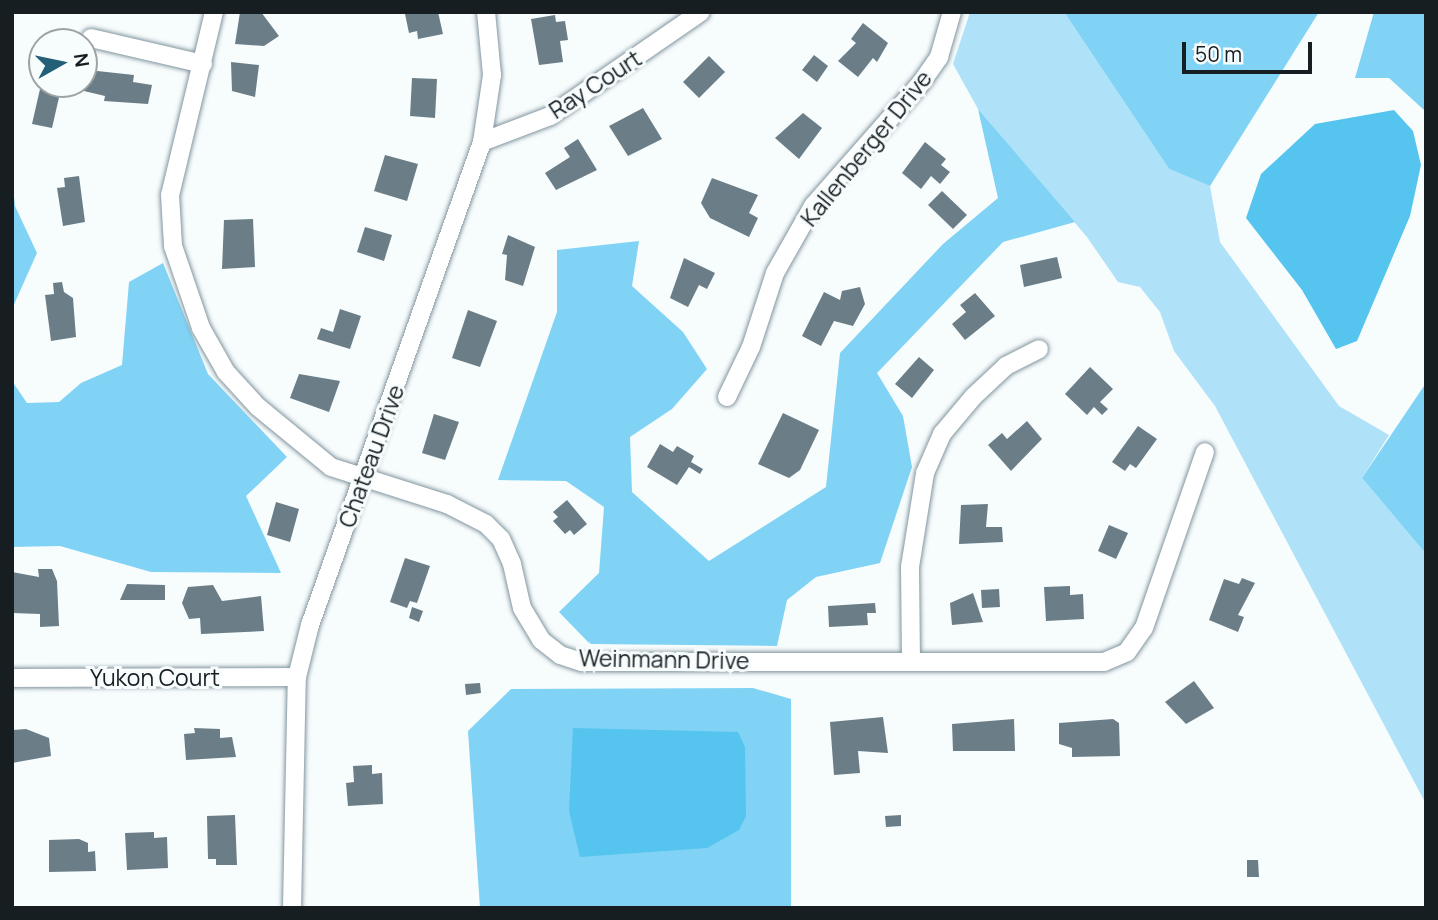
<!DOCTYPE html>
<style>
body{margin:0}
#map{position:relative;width:1438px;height:920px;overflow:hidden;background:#f7fcfd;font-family:Manrope,sans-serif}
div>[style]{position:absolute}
.green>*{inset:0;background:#afe2f8}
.forest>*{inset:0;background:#80d3f5}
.water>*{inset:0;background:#55c4ee}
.building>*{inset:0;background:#6b7e87}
.roads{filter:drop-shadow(0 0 2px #82969f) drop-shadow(0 0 2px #82969f)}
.minor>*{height:18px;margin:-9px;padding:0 9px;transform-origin:9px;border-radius:9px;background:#fff}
span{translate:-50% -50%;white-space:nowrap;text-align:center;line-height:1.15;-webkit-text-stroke:6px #f7fcfd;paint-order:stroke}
.street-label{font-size:23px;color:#171e22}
.frame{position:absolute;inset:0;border:14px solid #171e22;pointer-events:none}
.north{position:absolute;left:28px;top:28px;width:70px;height:70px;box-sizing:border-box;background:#f7fcfd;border:2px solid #9da3a5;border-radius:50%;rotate:81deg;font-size:19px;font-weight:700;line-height:28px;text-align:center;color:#171e22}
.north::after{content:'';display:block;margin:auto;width:24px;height:32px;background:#236077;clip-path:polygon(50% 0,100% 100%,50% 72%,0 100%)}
.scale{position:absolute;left:1182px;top:42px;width:130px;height:32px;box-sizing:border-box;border:4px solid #171e22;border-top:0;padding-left:9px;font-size:21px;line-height:24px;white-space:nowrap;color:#171e22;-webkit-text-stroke:5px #f7fcfd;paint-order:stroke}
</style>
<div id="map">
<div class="green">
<i style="clip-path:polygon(970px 12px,1064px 12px,1169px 169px,1210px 186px,1220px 242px,1339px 406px,1389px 435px,1362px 478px,1426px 554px,1426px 804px,1215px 406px,1174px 351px,1160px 312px,1140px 287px,1118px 282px,1087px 237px,978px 109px,953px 64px)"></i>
</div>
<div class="forest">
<i style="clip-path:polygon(1064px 12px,1319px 12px,1210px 186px,1169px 169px)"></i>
<i style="clip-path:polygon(1374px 12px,1426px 12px,1426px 131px,1424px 110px,1389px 78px,1355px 78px)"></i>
<i style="clip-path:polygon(978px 109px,1075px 222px,1003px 242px,877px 373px,903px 416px,912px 467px,880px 563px,816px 577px,787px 600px,777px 646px,590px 644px,559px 612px,599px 573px,604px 507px,566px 481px,498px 480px,557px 312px,557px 250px,639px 241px,632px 286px,683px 332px,707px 369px,672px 409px,630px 437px,632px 492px,709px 561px,826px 487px,840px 353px,943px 244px,998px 198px)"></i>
<i style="clip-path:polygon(12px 177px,15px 206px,37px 253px,12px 309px)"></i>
<i style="clip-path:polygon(163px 263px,208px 374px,287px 457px,246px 496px,281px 573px,151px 572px,60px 546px,12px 547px,12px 381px,27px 403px,59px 402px,81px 383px,122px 365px,129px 282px)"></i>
<i style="clip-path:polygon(1426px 383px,1426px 554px,1362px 478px)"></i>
<i style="clip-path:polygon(753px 688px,791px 699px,791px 908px,480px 908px,468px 731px,511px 689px)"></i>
</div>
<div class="water">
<i style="clip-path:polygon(1394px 110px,1413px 131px,1421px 165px,1410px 216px,1357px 341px,1336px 349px,1302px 290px,1246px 218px,1261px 174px,1315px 124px)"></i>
<i style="clip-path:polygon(573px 728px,738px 732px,745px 747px,746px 816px,739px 830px,707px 848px,580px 857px,569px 811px)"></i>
</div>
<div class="building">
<i style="clip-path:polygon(240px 12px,261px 12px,279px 36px,264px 46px,235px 44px)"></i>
<i style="clip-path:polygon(398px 12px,438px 12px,443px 34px,418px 39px,417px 31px,409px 33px,405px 14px)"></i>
<i style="clip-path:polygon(555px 15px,556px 22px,565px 21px,568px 40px,560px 41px,563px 62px,539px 65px,531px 19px)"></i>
<i style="clip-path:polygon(863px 23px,888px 43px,877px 62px,873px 58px,858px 77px,838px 61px,856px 43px,851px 39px)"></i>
<i style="clip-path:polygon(814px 55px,828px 66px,817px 82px,802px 70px)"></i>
<i style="clip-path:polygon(709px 56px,725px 72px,699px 98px,683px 82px)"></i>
<i style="clip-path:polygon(231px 62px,259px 65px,255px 97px,232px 91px)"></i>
<i style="clip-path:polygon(88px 70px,134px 75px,133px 82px,152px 85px,148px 104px,104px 101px,105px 96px,84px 91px)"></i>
<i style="clip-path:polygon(412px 78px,437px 79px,435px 118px,410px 116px)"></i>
<i style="clip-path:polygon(40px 89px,60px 93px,52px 128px,32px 124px)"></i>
<i style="clip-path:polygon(643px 108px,662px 139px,628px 156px,609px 126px)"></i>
<i style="clip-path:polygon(803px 113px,822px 128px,799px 159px,775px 138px)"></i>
<i style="clip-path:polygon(578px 139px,597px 170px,556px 190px,545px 173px,570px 157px,564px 148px)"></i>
<i style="clip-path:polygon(925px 142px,946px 159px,941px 165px,950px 172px,940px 184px,931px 176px,921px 189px,902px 173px)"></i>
<i style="clip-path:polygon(385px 155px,418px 164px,407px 201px,374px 191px)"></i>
<i style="clip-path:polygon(79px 176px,85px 222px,63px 226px,57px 188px,65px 187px,64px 178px)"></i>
<i style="clip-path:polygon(712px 178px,758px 195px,749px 213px,758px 218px,749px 237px,710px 218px,701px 203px)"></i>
<i style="clip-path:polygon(942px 191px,967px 215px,953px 229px,928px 205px)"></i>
<i style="clip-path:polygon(253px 219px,255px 267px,222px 269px,224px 220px)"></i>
<i style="clip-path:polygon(365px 227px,392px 235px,384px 261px,357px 252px)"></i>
<i style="clip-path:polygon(508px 235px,535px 247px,523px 286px,505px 280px,507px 255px,502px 254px)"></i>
<i style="clip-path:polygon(1057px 257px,1062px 278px,1024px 287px,1020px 265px)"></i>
<i style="clip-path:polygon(684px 258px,715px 273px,707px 289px,699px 285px,688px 307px,670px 298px)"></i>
<i style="clip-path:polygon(62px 282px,64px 292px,73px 298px,76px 337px,51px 341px,45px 295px,54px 294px,53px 283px)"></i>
<i style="clip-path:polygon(860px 287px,865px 304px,853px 326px,834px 321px,821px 346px,802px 336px,824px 292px,840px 300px,842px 291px)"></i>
<i style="clip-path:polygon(975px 293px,995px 316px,965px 340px,952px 324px,966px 312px,960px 305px)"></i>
<i style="clip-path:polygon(340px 309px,361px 316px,350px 349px,317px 339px,321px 328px,333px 332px)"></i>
<i style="clip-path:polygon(468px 310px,497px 321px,480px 367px,452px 358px)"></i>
<i style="clip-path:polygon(919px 357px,934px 370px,912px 398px,895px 384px)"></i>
<i style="clip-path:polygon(1090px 367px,1113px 389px,1100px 402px,1108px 409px,1102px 415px,1094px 407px,1087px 415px,1065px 394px)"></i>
<i style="clip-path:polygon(299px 374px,340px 381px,329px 412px,290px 398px)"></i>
<i style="clip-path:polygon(783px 413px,819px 430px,800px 470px,789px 478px,758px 464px)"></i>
<i style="clip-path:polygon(434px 414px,459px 422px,445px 460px,422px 453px)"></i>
<i style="clip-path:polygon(1027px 421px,1042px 439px,1011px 471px,988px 445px,1002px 433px,1007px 439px)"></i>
<i style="clip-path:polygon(1138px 426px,1157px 439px,1136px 468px,1130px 464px,1125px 471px,1112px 462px)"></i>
<i style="clip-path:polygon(660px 444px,673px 452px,677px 446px,694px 456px,691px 462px,703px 469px,700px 474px,689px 467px,677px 485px,647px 467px)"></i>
<i style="clip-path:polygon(567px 500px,587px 524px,574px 535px,570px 530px,565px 534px,553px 521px,558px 517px,553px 512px)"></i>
<i style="clip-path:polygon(276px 502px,299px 509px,290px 542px,267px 535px)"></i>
<i style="clip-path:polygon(988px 504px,986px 527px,1002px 527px,1003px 542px,959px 544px,961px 505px)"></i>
<i style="clip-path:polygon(1109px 525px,1128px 533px,1116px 559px,1098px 551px)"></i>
<i style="clip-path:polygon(405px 558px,430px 566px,417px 603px,410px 601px,407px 608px,390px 602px)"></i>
<i style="clip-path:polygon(38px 569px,52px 569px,57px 581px,59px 626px,40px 627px,40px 614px,12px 613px,12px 572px,39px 577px)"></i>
<i style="clip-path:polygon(1242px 578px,1255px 583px,1238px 615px,1244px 617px,1238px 632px,1209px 620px,1224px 579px,1239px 584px)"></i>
<i style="clip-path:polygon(127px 584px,165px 585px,165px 600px,120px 600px)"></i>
<i style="clip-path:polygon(213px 585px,222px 601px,261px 596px,264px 631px,201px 634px,200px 618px,189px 619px,182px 603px,188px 587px)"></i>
<i style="clip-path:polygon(1070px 586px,1070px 595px,1083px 594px,1084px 619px,1046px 621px,1044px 587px)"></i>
<i style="clip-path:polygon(999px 589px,1000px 607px,982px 608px,981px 590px)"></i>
<i style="clip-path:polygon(973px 593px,983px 622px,952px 625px,950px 603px)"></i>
<i style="clip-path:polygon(875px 603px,876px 613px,867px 613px,868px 625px,829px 627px,828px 606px)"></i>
<i style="clip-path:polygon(412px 607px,423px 611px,419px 622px,409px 618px)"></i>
<i style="clip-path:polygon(1194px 681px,1214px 708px,1186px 724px,1165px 702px)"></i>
<i style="clip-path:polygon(480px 683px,481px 693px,466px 695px,465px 684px)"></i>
<i style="clip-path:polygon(883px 717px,888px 753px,858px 751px,860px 773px,834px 775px,830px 722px)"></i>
<i style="clip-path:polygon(1014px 719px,1015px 751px,953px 751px,952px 724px)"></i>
<i style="clip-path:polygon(1113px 719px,1119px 723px,1120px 756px,1072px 757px,1072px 748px,1059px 744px,1059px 723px)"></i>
<i style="clip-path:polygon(194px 728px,220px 729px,220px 738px,232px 737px,236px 757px,186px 760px,184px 734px,195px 733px)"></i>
<i style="clip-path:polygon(26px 729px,49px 738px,51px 756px,12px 763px,13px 730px)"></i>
<i style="clip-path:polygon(372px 765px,372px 774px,382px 773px,383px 804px,348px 806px,346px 783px,354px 782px,353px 766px)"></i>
<i style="clip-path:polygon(235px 815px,237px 865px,216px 865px,216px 859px,208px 859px,207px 816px)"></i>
<i style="clip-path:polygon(901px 815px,901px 826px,886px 827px,885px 816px)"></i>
<i style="clip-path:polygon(154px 832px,154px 838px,167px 837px,168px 868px,127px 870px,125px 833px)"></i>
<i style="clip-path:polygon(79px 839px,88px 843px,88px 852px,95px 851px,96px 871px,49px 872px,49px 840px)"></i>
<i style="clip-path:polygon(1247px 860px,1258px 860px,1259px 877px,1247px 877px)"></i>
</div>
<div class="roads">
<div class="minor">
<i style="left:214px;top:12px;width:188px;rotate:103.5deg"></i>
<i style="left:170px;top:195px;width:51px;rotate:86.6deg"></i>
<i style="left:173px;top:246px;width:87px;rotate:71.1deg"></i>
<i style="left:201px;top:328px;width:51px;rotate:60.4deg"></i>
<i style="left:226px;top:372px;width:47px;rotate:47.6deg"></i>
<i style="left:258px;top:407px;width:94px;rotate:39.4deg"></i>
<i style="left:331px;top:467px;width:122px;rotate:17.7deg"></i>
<i style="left:447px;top:504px;width:44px;rotate:27.1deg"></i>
<i style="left:486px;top:524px;width:21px;rotate:45deg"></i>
<i style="left:501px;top:539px;width:27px;rotate:66deg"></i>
<i style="left:512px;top:564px;width:45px;rotate:77.2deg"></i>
<i style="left:522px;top:608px;width:37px;rotate:59deg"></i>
<i style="left:541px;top:640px;width:24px;rotate:38deg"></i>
<i style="left:560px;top:655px;width:23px;rotate:18deg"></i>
<i style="left:582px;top:662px;width:522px"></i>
<i style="left:1104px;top:662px;width:25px;rotate:-23deg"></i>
<i style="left:1127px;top:652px;width:29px;rotate:-55deg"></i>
<i style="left:1144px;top:628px;width:186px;rotate:-70.9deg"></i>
<i style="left:91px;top:38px;width:115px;rotate:13.1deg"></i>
<i style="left:482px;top:142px;width:73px;rotate:-20.9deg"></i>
<i style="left:550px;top:116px;width:183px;rotate:-34.6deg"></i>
<i style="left:727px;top:397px;width:55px;rotate:-64.4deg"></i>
<i style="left:751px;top:347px;width:78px;rotate:-72deg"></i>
<i style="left:775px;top:273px;width:77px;rotate:-60.4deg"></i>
<i style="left:813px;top:206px;width:164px;rotate:-48.7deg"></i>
<i style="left:921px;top:83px;width:32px;rotate:-55deg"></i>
<i style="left:939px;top:57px;width:47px;rotate:-73.9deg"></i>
<i style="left:911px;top:662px;width:95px;rotate:-90.6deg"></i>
<i style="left:910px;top:567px;width:95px;rotate:-80.9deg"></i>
<i style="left:925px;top:473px;width:43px;rotate:-66.4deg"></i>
<i style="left:942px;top:434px;width:48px;rotate:-50deg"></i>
<i style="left:973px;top:397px;width:45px;rotate:-43.2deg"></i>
<i style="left:1006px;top:366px;width:37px;rotate:-27deg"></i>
<i style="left:12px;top:678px;width:285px;rotate:-0.2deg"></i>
<i style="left:292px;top:908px;width:231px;rotate:-88.8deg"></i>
<i style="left:297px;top:677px;width:54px;rotate:-76deg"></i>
<i style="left:310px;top:625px;width:513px;rotate:-70.4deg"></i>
<i style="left:482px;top:142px;width:68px;rotate:-81.5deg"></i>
<i style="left:492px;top:75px;width:63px;rotate:-95.4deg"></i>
</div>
</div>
<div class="street-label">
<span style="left:595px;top:84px;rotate:-33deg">Ray Court</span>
<span style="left:866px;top:148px;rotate:-51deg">Kallenberger Drive</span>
<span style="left:371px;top:456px;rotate:-70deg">Chateau Drive</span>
<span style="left:664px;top:659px;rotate:1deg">Weinmann Drive</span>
<span style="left:155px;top:677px">Yukon Court</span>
</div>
<div class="frame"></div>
<div class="north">N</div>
<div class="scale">50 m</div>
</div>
